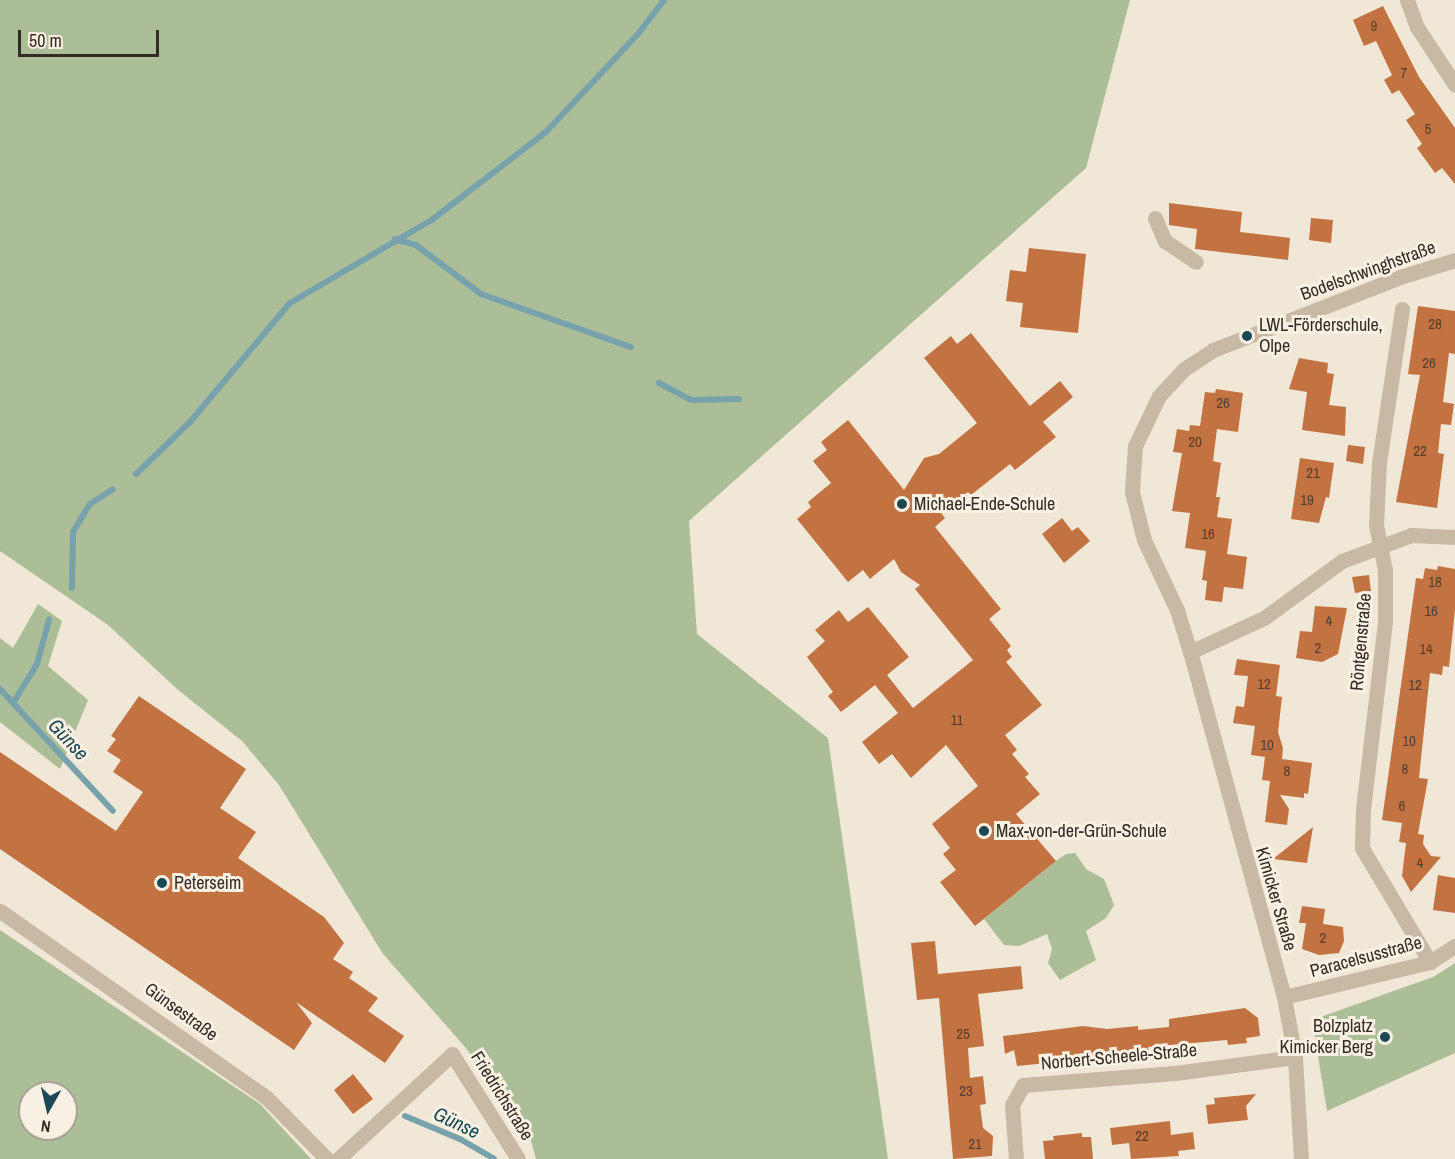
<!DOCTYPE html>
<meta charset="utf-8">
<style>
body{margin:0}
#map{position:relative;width:1455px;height:1159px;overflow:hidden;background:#f0e7d7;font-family:"Archivo Narrow",sans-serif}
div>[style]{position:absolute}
.green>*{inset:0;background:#acbe98}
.stream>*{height:6px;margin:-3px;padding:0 3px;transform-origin:3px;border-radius:3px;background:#77a2ac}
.building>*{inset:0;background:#c37342}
.minor>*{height:15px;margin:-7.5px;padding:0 7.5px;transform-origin:7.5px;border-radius:7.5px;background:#c7b9a4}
.dots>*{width:16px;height:16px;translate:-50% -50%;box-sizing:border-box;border:3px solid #f8f1e3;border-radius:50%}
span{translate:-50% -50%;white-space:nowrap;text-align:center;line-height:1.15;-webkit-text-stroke:6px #f8f1e3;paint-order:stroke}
.number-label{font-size:15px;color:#573d2c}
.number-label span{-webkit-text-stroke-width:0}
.street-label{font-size:18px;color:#332b25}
.poi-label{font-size:18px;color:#332b25}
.left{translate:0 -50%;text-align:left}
.right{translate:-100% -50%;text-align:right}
.water-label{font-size:20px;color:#1c4853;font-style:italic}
.north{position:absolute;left:18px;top:1081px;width:60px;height:60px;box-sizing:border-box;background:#f8f1e3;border:2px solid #a9a297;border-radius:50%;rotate:188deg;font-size:16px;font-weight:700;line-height:24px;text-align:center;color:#332b25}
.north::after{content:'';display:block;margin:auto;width:21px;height:27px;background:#1c4853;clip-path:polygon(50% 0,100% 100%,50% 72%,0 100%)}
.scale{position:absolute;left:18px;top:30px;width:141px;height:27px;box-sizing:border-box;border:3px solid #332b25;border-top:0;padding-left:8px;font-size:18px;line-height:21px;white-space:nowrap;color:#332b25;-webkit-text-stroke:4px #f8f1e3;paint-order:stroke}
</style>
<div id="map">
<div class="green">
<i style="clip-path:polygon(0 0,1130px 0,1086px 168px,689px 521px,697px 634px,828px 738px,888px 1159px,536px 1159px,531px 1141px,466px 1048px,383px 954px,279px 785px,242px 741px,177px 689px,108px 625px,0 551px)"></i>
<i style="clip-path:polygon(38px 604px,62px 621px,48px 666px,88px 700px,60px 769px,0 722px,0 638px,13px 648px)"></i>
<i style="clip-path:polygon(1075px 853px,1086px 869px,1104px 879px,1114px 905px,1106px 918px,1086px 931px,1096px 960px,1060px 980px,1048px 963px,1052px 949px,1047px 934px,1019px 946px,1004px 945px,984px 919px,1056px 861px,1066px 854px)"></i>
<i style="clip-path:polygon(evenodd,0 930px,260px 1104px,311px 1159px,0 1159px,0 930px,30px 1093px,66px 1093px,66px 1129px,30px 1129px,30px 1093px)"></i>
<i style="clip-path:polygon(1455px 963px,1455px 1053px,1327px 1111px,1312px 1020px,1433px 977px)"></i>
</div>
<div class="stream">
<i style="left:395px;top:239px;width:22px;rotate:16deg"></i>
<i style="left:416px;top:245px;width:81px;rotate:37deg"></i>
<i style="left:481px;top:294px;width:159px;rotate:19.5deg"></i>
<i style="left:659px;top:383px;width:36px;rotate:28deg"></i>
<i style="left:691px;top:400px;width:48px;rotate:-1.2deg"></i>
<i style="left:136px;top:474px;width:75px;rotate:-43.9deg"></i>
<i style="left:190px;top:422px;width:155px;rotate:-50deg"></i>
<i style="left:290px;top:303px;width:166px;rotate:-30.4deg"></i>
<i style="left:433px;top:219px;width:143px;rotate:-37.6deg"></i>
<i style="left:546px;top:132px;width:134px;rotate:-46.8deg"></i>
<i style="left:638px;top:34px;width:43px;rotate:-52.6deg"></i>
<i style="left:72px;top:588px;width:56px;rotate:-89deg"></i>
<i style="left:73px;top:532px;width:33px;rotate:-59deg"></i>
<i style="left:90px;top:504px;width:27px;rotate:-33deg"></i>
<i style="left:0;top:689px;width:166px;rotate:47.2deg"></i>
<i style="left:13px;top:703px;width:46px;rotate:-58.4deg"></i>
<i style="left:37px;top:664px;width:46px;rotate:-74.7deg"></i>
<i style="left:405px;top:1116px;width:60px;rotate:22.7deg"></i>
<i style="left:460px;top:1139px;width:39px;rotate:30deg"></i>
</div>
<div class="building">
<i style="clip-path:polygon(1383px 6px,1419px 77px,1455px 128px,1455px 184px,1442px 168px,1435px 173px,1417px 148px,1422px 144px,1406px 120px,1415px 114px,1399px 90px,1392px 94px,1384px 80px,1392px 75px,1376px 41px,1364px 46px,1353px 20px)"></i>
<i style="clip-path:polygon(1169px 203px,1242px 212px,1240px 232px,1290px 238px,1288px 260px,1195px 249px,1197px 229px,1169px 225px)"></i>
<i style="clip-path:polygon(1311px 218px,1333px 220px,1331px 243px,1309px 240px)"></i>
<i style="clip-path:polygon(1029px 248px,1086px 254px,1078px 333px,1020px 327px,1023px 303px,1006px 301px,1010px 270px,1026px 272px)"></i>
<i style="clip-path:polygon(1418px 306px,1455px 311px,1455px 354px,1449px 353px,1443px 402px,1454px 404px,1451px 425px,1441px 424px,1438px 453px,1444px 454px,1437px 508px,1396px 502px,1420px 375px,1408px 374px)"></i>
<i style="clip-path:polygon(971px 333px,1030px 406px,1060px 381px,1073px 397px,1043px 422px,1056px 437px,1015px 470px,1010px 464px,971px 495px,968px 492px,941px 513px,945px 518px,935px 527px,1001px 609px,989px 619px,1011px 646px,1007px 650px,1012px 657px,1006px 662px,1042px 705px,1005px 735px,1017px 750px,1012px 754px,1029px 774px,1025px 777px,1040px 794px,1016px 814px,1056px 861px,975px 926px,940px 882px,956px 870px,943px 854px,950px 848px,932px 824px,978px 786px,946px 745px,911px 778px,892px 754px,879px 764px,862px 742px,898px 713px,875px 685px,841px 712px,828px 696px,833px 692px,807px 657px,825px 641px,815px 630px,839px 610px,848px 622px,868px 607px,909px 657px,887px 675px,913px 708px,973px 660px,915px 589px,920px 585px,901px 572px,894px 559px,870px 579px,863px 570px,848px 582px,797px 519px,811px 507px,808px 502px,831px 483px,813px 461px,827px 450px,821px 442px,848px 420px,904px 490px,924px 458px,939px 454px,977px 423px,924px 358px,951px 336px,957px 344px)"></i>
<i style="clip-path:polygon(1299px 358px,1328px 363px,1327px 373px,1334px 374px,1329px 405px,1346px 407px,1345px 436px,1302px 430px,1307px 392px,1289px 389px)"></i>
<i style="clip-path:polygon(1216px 389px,1243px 393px,1238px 432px,1217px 429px,1213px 461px,1221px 463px,1216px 497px,1220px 497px,1217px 517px,1232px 519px,1227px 554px,1247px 557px,1243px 589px,1224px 587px,1222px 602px,1205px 600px,1207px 581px,1202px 580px,1206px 551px,1185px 548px,1190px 513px,1172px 511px,1182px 453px,1173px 452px,1177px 429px,1189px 431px,1190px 425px,1200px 426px,1205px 392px,1215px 393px)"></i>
<i style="clip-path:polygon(1348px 445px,1365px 447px,1363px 464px,1346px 461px)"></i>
<i style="clip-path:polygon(1300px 458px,1334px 463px,1329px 498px,1326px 497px,1319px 523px,1291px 519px)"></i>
<i style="clip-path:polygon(1062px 518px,1072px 531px,1078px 527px,1090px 541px,1064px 563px,1042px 534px)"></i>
<i style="clip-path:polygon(1438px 566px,1455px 569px,1455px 610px,1449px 667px,1443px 666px,1442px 675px,1430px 673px,1419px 778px,1428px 779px,1418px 834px,1424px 835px,1423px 844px,1431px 856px,1441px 857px,1411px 892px,1402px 876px,1406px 843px,1399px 842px,1402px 823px,1382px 820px,1416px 578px,1423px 579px,1425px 568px,1437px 570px)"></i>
<i style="clip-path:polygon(1369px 575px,1371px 591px,1355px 593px,1352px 577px)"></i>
<i style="clip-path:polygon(1315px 606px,1347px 608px,1338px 654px,1322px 662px,1296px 658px,1300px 631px,1312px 632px)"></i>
<i style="clip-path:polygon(1237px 659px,1280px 665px,1276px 696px,1282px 697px,1278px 732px,1283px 748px,1282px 759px,1312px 763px,1308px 794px,1304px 793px,1304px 798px,1280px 795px,1289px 809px,1287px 825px,1265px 822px,1270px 781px,1262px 780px,1265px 757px,1251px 755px,1255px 726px,1233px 723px,1236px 706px,1244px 707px,1248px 676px,1234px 675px)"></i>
<i style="clip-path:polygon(139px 696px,246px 769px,220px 808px,256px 832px,238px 858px,324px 917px,344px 943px,333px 959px,353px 972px,349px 978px,378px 998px,368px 1011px,404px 1036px,385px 1063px,296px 1002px,312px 1023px,294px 1050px,0 849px,0 752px,116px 831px,143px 792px,113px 772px,121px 760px,107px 751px,116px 739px,111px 736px)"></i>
<i style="clip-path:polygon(1313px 827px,1307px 863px,1273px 859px)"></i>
<i style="clip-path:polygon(1438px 875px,1455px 878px,1455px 913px,1433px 910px)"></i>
<i style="clip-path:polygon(1302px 906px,1325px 909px,1323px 924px,1343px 927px,1344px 941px,1339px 953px,1319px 955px,1302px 949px,1306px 923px,1299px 923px)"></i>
<i style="clip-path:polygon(935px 941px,938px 974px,1021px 966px,1023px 989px,978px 994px,984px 1046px,968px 1048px,970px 1078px,983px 1076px,986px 1104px,980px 1105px,983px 1128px,993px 1136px,992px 1156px,953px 1159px,939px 998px,917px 1000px,911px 943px)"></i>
<i style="clip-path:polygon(1245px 1008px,1258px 1018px,1260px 1036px,1246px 1038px,1247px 1043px,1228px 1045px,1227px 1040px,1148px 1047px,1149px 1053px,1017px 1066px,1014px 1050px,1005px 1054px,1003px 1036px,1083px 1026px,1107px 1029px,1138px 1026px,1138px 1030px,1169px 1027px,1169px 1019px)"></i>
<i style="clip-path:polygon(353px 1074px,373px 1099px,353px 1114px,334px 1090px)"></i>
<i style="clip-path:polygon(1256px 1094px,1246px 1106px,1248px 1120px,1208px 1124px,1206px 1105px,1215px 1104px,1214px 1098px)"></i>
<i style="clip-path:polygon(1170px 1121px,1171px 1135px,1193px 1132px,1195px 1149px,1178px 1151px,1179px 1156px,1131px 1159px,1129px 1143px,1112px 1145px,1110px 1128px)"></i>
<i style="clip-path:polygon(1082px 1133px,1082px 1137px,1091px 1137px,1093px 1159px,1045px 1159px,1043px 1141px,1054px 1140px,1053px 1136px)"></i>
</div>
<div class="minor">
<i style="left:1407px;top:0;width:29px;rotate:70deg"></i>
<i style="left:1417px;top:27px;width:69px;rotate:56.8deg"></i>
<i style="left:1155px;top:218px;width:25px;rotate:67deg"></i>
<i style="left:1165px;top:241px;width:37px;rotate:34deg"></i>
<i style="left:1402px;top:309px;width:155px;rotate:98.5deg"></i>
<i style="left:1379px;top:462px;width:63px;rotate:92.7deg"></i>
<i style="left:1376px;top:525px;width:46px;rotate:78.7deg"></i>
<i style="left:1385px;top:570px;width:52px;rotate:90deg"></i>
<i style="left:1385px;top:622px;width:187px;rotate:96.7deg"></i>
<i style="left:1363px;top:808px;width:40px;rotate:91.4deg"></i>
<i style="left:1362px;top:848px;width:133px;rotate:59.2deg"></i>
<i style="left:1190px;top:652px;width:81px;rotate:-24.7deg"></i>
<i style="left:1264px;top:618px;width:97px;rotate:-36.2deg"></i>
<i style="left:1342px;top:561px;width:74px;rotate:-20.6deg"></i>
<i style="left:1411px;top:535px;width:44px;rotate:2.6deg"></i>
<i style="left:0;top:911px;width:326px;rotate:35deg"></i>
<i style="left:267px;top:1098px;width:86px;rotate:45.5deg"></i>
<i style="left:1284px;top:997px;width:150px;rotate:-13.5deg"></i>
<i style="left:1430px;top:962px;width:30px;rotate:-33deg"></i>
<i style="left:338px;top:1159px;width:155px;rotate:-42.6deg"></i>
<i style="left:452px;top:1054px;width:124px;rotate:57.8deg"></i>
<i style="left:1016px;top:1159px;width:54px;rotate:-94.2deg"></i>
<i style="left:1012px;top:1105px;width:23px;rotate:-61deg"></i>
<i style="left:1023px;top:1085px;width:152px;rotate:-4.5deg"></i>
<i style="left:1175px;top:1073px;width:121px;rotate:-7.6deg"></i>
<i style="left:1301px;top:1159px;width:102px;rotate:-93.4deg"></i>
<i style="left:1295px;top:1057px;width:61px;rotate:-100.4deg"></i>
<i style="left:1284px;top:997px;width:358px;rotate:-105.2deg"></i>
<i style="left:1190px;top:652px;width:44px;rotate:-107.2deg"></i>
<i style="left:1177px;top:610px;width:77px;rotate:-115.2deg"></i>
<i style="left:1144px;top:540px;width:49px;rotate:-104deg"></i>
<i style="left:1132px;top:492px;width:46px;rotate:-86.3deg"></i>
<i style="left:1135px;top:446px;width:55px;rotate:-64.4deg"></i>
<i style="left:1159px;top:396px;width:37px;rotate:-47deg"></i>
<i style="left:1184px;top:369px;width:35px;rotate:-33deg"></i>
<i style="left:1213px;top:350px;width:201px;rotate:-21.3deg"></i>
<i style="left:1400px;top:277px;width:58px;rotate:-17.2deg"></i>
</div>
<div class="dots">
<i style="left:1247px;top:336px;background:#1c4853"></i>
<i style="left:902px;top:504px;background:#1c4853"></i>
<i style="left:984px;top:831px;background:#1c4853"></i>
<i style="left:162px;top:883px;background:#1c4853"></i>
<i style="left:1385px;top:1037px;background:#1c4853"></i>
</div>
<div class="number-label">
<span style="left:1374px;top:26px">9</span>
<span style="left:1404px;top:73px">7</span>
<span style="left:1428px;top:129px">5</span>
<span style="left:1435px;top:324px">28</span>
<span style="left:1429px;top:363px">26</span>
<span style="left:1223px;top:403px">26</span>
<span style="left:1195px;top:442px">20</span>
<span style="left:1420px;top:451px">22</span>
<span style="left:1313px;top:473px">21</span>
<span style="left:1307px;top:500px">19</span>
<span style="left:1208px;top:534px">16</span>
<span style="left:1435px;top:582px">18</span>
<span style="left:1431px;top:611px">16</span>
<span style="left:1329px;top:621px">4</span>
<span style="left:1318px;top:648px">2</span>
<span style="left:1426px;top:649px">14</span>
<span style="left:1264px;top:684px">12</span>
<span style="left:1415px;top:685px">12</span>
<span style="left:957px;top:720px">11</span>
<span style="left:1409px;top:741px">10</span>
<span style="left:1267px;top:745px">10</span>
<span style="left:1405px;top:769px">8</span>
<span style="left:1287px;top:771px">8</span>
<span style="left:1402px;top:806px">6</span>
<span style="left:1420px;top:863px">4</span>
<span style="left:1323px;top:938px">2</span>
<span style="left:963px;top:1034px">25</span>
<span style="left:966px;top:1091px">23</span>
<span style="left:1142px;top:1136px">22</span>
<span style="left:975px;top:1144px">21</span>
</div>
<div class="street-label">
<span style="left:1368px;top:271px;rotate:-20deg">Bodelschwinghstraße</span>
<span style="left:1361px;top:642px;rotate:-85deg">Röntgenstraße</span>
<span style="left:1276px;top:899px;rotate:74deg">Kimicker Straße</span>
<span style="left:1366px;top:957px;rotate:-15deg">Paracelsusstraße</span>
<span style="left:181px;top:1012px;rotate:36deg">Günsestraße</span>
<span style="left:1119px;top:1057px;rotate:-5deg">Norbert-Scheele-Straße</span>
<span style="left:502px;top:1096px;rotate:58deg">Friedrichstraße</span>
</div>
<div class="poi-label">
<span class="left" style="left:1259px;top:336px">LWL-Förderschule,<br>Olpe</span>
<span class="left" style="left:914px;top:504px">Michael-Ende-Schule</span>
<span class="left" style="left:996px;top:831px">Max-von-der-Grün-Schule</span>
<span class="left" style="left:174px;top:883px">Peterseim</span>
<span class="right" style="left:1373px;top:1037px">Bolzplatz<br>Kimicker Berg</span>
</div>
<div class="water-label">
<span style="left:69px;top:739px;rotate:47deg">Günse</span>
<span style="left:457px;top:1122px;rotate:25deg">Günse</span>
</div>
<div class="north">N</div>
<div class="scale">50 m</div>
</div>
